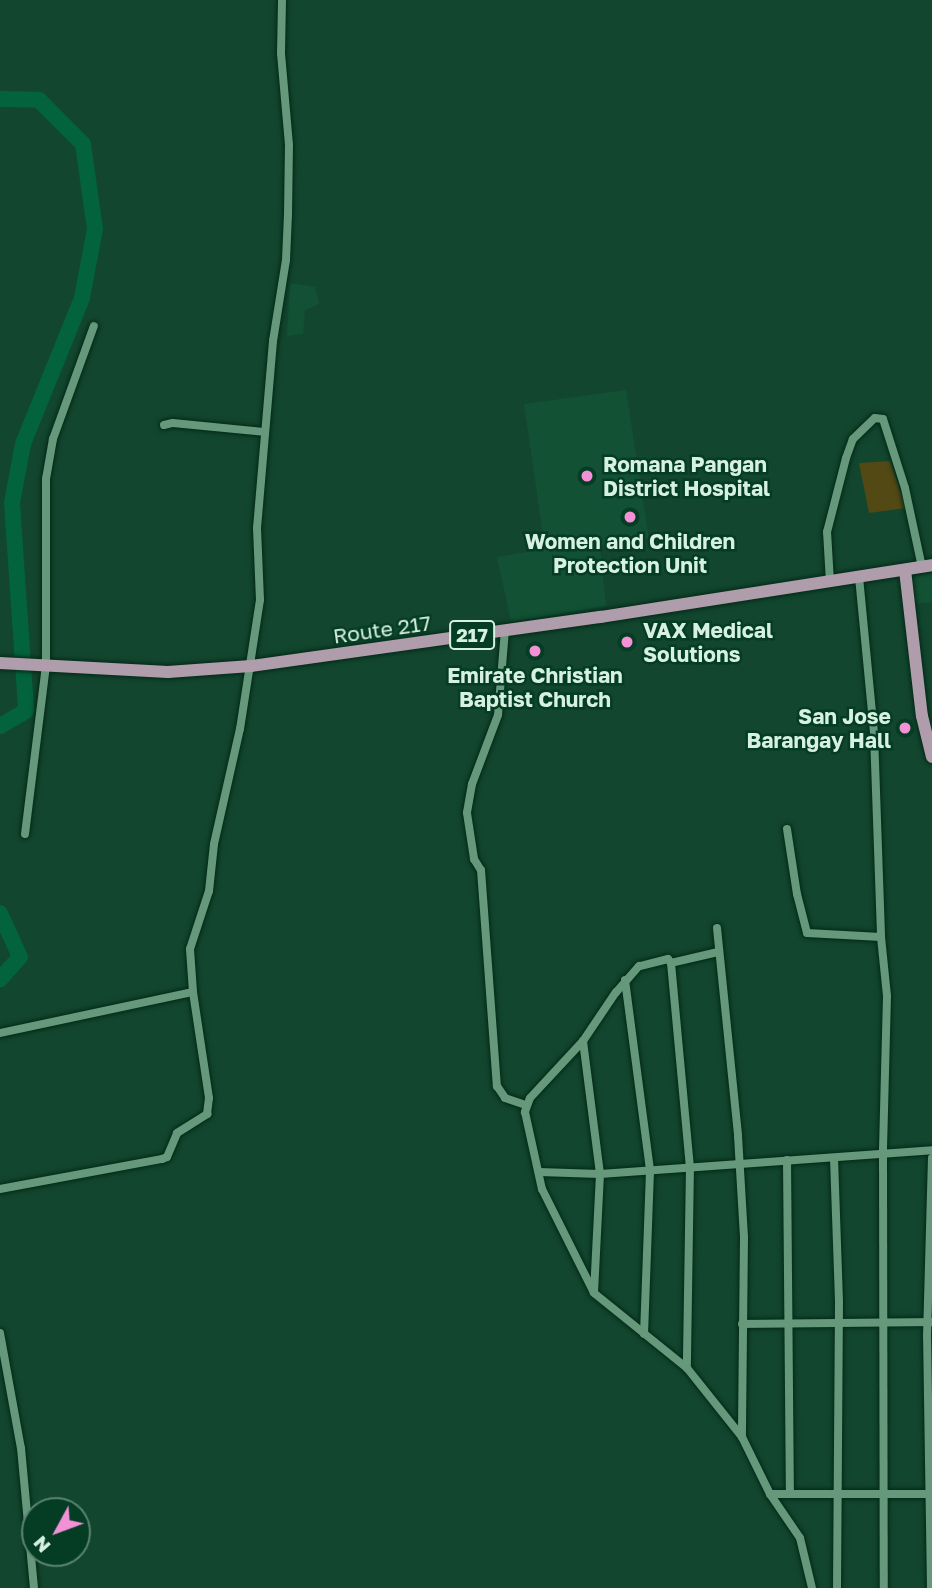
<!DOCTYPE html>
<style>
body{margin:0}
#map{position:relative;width:932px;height:1588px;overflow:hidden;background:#13462e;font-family:"Golos Text",sans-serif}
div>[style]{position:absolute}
.built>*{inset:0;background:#125134}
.green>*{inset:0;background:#524915}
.river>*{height:16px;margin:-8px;padding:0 8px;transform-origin:8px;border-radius:8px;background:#03633d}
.roads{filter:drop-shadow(0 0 2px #032a18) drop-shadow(0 0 2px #032a18)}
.minor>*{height:8px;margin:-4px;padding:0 4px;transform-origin:4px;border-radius:4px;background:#66987b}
.primary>*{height:12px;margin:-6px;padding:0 6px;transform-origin:6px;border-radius:6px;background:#af9dac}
.dots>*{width:19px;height:19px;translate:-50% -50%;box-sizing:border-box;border:4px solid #043c24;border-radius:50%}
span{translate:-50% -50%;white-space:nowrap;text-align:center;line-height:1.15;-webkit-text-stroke:5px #043c24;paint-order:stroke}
.shield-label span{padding:2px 5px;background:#043c24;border:2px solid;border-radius:5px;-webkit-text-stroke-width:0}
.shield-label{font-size:19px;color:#d7f1e1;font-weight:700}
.poi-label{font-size:21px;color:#d7f1e1;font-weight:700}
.left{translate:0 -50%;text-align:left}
.right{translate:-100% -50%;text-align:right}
.street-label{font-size:21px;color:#d7f1e1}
.north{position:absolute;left:21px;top:1497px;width:70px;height:70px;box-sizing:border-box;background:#043c24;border:2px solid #588470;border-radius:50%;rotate:229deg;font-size:19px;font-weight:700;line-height:28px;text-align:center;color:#d7f1e1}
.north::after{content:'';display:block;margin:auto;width:24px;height:32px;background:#f291d6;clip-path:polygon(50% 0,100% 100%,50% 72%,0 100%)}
</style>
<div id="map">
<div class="built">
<i style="clip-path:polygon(290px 283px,315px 287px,319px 304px,305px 310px,303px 334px,287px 336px)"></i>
<i style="clip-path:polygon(626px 390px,649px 539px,600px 546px,606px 606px,511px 622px,497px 557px,545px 549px,524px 404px)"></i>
<i style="clip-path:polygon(932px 573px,932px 602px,915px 604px,911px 577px)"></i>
</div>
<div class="green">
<i style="clip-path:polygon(890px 461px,906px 508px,869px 513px,859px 463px)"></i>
</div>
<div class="river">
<i style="left:0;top:99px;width:39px;rotate:1deg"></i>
<i style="left:39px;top:100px;width:62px;rotate:45deg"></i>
<i style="left:83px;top:144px;width:86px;rotate:82deg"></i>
<i style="left:95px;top:229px;width:70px;rotate:100.7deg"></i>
<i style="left:82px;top:298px;width:157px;rotate:112deg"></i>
<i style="left:23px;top:444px;width:60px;rotate:100.6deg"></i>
<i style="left:12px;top:503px;width:208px;rotate:86.1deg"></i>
<i style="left:26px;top:711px;width:30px;rotate:150deg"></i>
<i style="left:0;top:913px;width:48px;rotate:65.6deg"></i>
<i style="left:20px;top:957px;width:30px;rotate:132deg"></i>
</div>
<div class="roads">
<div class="minor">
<i style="left:164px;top:425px;width:9px;rotate:-13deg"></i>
<i style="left:173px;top:423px;width:91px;rotate:5.6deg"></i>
<i style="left:859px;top:577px;width:158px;rotate:84.5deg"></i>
<i style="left:874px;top:734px;width:203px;rotate:88deg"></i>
<i style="left:881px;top:937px;width:59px;rotate:84.2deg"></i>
<i style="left:887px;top:996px;width:157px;rotate:91.5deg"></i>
<i style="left:883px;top:1153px;width:435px;rotate:89.9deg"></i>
<i style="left:830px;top:582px;width:50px;rotate:-93.4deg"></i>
<i style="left:827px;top:532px;width:76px;rotate:-75.6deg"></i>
<i style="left:846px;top:458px;width:20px;rotate:-70deg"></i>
<i style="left:853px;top:439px;width:30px;rotate:-44deg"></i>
<i style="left:875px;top:418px;width:8px;rotate:7deg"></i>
<i style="left:883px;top:419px;width:72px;rotate:72.3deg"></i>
<i style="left:905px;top:488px;width:81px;rotate:77.9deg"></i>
<i style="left:505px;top:630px;width:85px;rotate:94.7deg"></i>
<i style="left:498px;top:715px;width:74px;rotate:110.6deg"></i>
<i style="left:472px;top:784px;width:29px;rotate:100deg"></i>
<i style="left:467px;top:813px;width:47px;rotate:81.3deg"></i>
<i style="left:474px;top:859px;width:13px;rotate:58deg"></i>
<i style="left:481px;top:870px;width:217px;rotate:85.8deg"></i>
<i style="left:497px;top:1086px;width:14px;rotate:56deg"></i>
<i style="left:505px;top:1098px;width:21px;rotate:19deg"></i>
<i style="left:787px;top:829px;width:66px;rotate:81.3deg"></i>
<i style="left:797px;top:894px;width:40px;rotate:75.6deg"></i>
<i style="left:807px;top:933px;width:74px;rotate:3.1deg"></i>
<i style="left:25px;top:834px;width:169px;rotate:-82.9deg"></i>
<i style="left:46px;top:666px;width:187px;rotate:-90deg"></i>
<i style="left:46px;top:479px;width:41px;rotate:-80.1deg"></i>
<i style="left:53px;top:439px;width:120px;rotate:-70.1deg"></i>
<i style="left:717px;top:928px;width:209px;rotate:84.2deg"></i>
<i style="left:738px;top:1136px;width:101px;rotate:86.6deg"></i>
<i style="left:744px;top:1237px;width:200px;rotate:90.6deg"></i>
<i style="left:742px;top:1437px;width:64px;rotate:63.8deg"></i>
<i style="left:770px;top:1494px;width:53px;rotate:55.7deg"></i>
<i style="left:800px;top:1538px;width:51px;rotate:76.5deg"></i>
<i style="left:718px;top:952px;width:48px;rotate:166.8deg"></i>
<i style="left:671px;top:963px;width:5px;rotate:-127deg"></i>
<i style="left:668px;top:959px;width:30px;rotate:166deg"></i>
<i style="left:639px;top:966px;width:35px;rotate:131deg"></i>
<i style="left:616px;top:992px;width:59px;rotate:124deg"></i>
<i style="left:583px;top:1041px;width:78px;rotate:132.9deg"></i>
<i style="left:530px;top:1098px;width:15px;rotate:110deg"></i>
<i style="left:525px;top:1112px;width:79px;rotate:77.6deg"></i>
<i style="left:542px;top:1189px;width:116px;rotate:63.4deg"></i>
<i style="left:594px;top:1293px;width:119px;rotate:38.9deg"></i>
<i style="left:687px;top:1368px;width:88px;rotate:51.4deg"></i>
<i style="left:671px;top:963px;width:204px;rotate:84.7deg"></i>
<i style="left:690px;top:1166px;width:202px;rotate:90.9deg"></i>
<i style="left:625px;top:980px;width:193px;rotate:82.5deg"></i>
<i style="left:650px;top:1171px;width:163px;rotate:92.1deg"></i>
<i style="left:0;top:1033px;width:197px;rotate:-12deg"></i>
<i style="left:583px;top:1041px;width:134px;rotate:82.7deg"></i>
<i style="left:600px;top:1174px;width:117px;rotate:92.9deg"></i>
<i style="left:834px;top:1158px;width:144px;rotate:88deg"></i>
<i style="left:839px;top:1302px;width:286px;rotate:90.4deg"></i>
<i style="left:787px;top:1160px;width:332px;rotate:89.5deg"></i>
<i style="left:539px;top:1172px;width:61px;rotate:1.9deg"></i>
<i style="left:600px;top:1174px;width:333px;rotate:-4.1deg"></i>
<i style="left:0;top:1189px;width:165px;rotate:-10.5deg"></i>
<i style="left:162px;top:1159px;width:5px;rotate:-22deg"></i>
<i style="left:167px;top:1157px;width:26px;rotate:-67deg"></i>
<i style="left:177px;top:1133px;width:36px;rotate:-32deg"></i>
<i style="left:207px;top:1114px;width:16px;rotate:-83deg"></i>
<i style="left:209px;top:1098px;width:107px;rotate:-98.6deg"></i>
<i style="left:193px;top:992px;width:43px;rotate:-94deg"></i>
<i style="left:190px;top:949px;width:61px;rotate:-71.9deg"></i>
<i style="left:209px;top:891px;width:47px;rotate:-83.9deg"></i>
<i style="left:214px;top:844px;width:118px;rotate:-77.3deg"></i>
<i style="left:240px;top:729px;width:131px;rotate:-81.2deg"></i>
<i style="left:260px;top:600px;width:72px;rotate:-92.4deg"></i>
<i style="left:257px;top:528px;width:188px;rotate:-85.1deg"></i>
<i style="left:273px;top:341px;width:82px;rotate:-80.9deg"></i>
<i style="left:286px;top:260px;width:45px;rotate:-87.5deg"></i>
<i style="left:288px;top:215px;width:70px;rotate:-89.2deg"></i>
<i style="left:289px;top:145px;width:92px;rotate:-95deg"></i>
<i style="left:281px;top:53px;width:53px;rotate:-88.9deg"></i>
<i style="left:742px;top:1324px;width:190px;rotate:-0.6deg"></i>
<i style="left:0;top:1333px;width:117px;rotate:79.7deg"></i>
<i style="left:21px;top:1448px;width:141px;rotate:84.7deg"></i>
<i style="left:770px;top:1494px;width:162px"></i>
<i style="left:931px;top:1588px;width:252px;rotate:-90.9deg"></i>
<i style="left:927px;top:1336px;width:178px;rotate:-88.4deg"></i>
</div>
<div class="primary">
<i style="left:905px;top:570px;width:147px;rotate:83.4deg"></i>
<i style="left:922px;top:716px;width:42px;rotate:76.3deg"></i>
<i style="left:0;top:663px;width:168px;rotate:3.1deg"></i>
<i style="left:168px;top:672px;width:83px;rotate:-4.1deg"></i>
<i style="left:251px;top:666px;width:353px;rotate:-8deg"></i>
<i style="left:601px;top:617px;width:335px;rotate:-8.9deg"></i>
</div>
</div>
<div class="dots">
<i style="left:587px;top:476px;background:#f291d6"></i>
<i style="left:630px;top:517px;background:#f291d6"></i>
<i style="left:627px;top:642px;background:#f291d6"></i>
<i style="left:535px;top:651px;background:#f291d6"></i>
<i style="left:905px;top:728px;background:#f291d6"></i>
</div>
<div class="shield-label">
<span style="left:472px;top:635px">217</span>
</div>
<div class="poi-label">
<span class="left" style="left:603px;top:476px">Romana Pangan<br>District Hospital</span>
<span style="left:630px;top:553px">Women and Children<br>Protection Unit</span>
<span class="left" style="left:643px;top:642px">VAX Medical<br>Solutions</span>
<span style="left:535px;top:687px">Emirate Christian<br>Baptist Church</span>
<span class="right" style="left:891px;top:728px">San Jose<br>Barangay Hall</span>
</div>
<div class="street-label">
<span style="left:382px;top:629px;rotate:-8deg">Route 217</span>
</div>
<div class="north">N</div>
</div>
